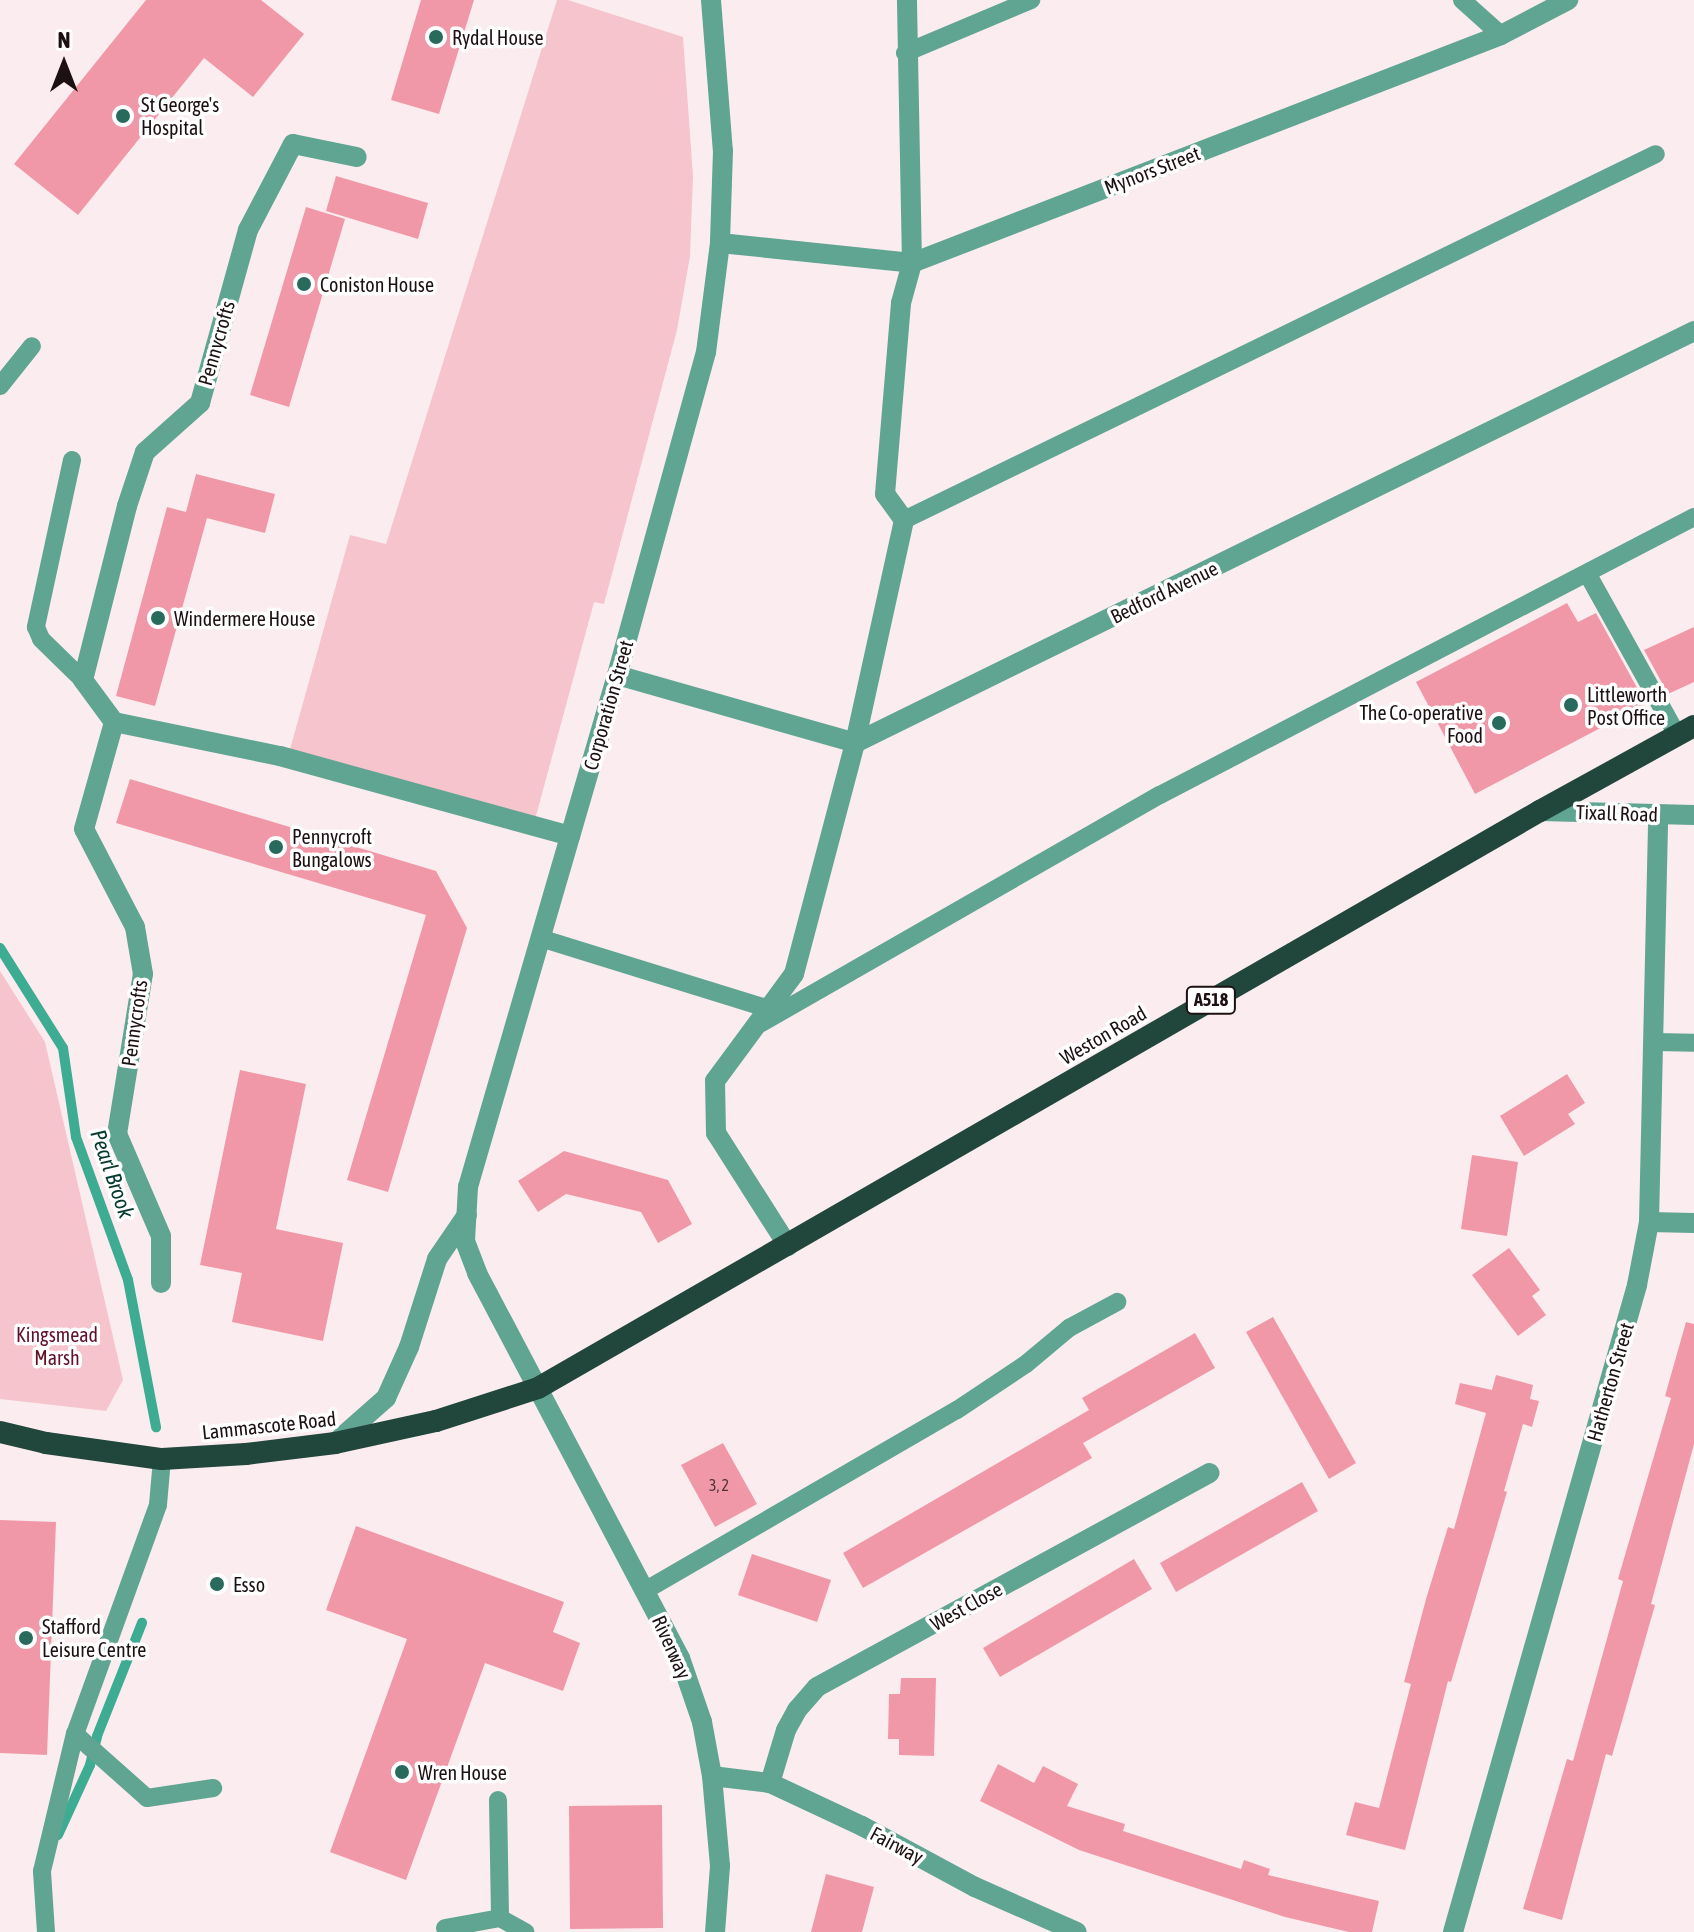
<!DOCTYPE html>
<style>
body{margin:0}
#map{position:relative;width:1694px;height:1932px;overflow:hidden;background:#fbedef;font-family:"Asap Condensed",sans-serif}
div>[style]{position:absolute}
.green>*{inset:0;background:#f5c4cc}
.stream>*{height:10px;margin:-5px;padding:0 5px;transform-origin:5px;border-radius:5px;background:#3dac93}
.building>*{inset:0;background:#f098a8}
.service>*{height:18px;margin:-9px;padding:0 9px;transform-origin:9px;border-radius:9px;background:#60a492}
.minor>*{height:20px;margin:-10px;padding:0 10px;transform-origin:10px;border-radius:10px;background:#60a492}
.tertiary>*{height:20px;margin:-10px;padding:0 10px;transform-origin:10px;border-radius:10px;background:#60a492}
.trunk>*{height:22px;margin:-11px;padding:0 11px;transform-origin:11px;border-radius:11px;background:#21463c}
.dots>*{width:22px;height:22px;translate:-50% -50%;box-sizing:border-box;border:4px solid #fff;border-radius:50%}
span{translate:-50% -50%;white-space:nowrap;text-align:center;line-height:1.15;-webkit-text-stroke:7px #fff;paint-order:stroke}
.number-label{font-size:16px;color:#513238}
.number-label span{-webkit-text-stroke-width:0}
.shield-label span{padding:2px 6px;background:#fff;border:2px solid;border-radius:6px;-webkit-text-stroke-width:0}
.shield-label{font-size:18px;color:#1c1012;font-weight:700}
.poi-label{font-size:20px;color:#1c1012}
.left{translate:0 -50%;text-align:left}
.right{translate:-100% -50%;text-align:right}
.street-label{font-size:20px;color:#1c1012}
.park-label{font-size:20px;color:#5f122a}
.water-label{font-size:22px;color:#073a2f;font-style:italic}
.north{position:absolute;left:24px;top:24px;width:80px;height:80px;-webkit-text-stroke:6px #fff;paint-order:stroke;rotate:0deg;font-size:22px;font-weight:700;line-height:32px;text-align:center;color:#1c1012}
.north::after{content:'';display:block;margin:auto;width:28px;height:36px;background:#1c1012;clip-path:polygon(50% 0,100% 100%,50% 72%,0 100%)}
</style>
<div id="map">
<div class="green">
<i style="clip-path:polygon(557px 0,568px 0,683px 37px,693px 176px,690px 256px,677px 330px,604px 604px,594px 602px,533px 827px,287px 760px,350px 535px,386px 544px)"></i>
<i style="clip-path:polygon(0 971px,45px 1042px,123px 1380px,106px 1411px,0 1399px)"></i>
</div>
<div class="stream">
<i style="left:0;top:948px;width:118px;rotate:57.8deg"></i>
<i style="left:63px;top:1048px;width:90px;rotate:81.7deg"></i>
<i style="left:76px;top:1137px;width:152px;rotate:70deg"></i>
<i style="left:128px;top:1280px;width:150px;rotate:79.2deg"></i>
<i style="left:58px;top:1835px;width:77px;rotate:-65.4deg"></i>
<i style="left:90px;top:1765px;width:30px;rotate:-76deg"></i>
<i style="left:97px;top:1736px;width:122px;rotate:-68.3deg"></i>
</div>
<div class="building">
<i style="clip-path:polygon(146px 0,261px 0,304px 34px,253px 97px,204px 58px,78px 215px,14px 164px)"></i>
<i style="clip-path:polygon(421px 0,474px 0,439px 114px,391px 100px)"></i>
<i style="clip-path:polygon(336px 176px,428px 203px,418px 239px,326px 211px)"></i>
<i style="clip-path:polygon(306px 207px,345px 219px,289px 407px,250px 395px)"></i>
<i style="clip-path:polygon(196px 474px,275px 494px,265px 533px,199px 516px,207px 518px,155px 706px,116px 696px,167px 507px,186px 512px)"></i>
<i style="clip-path:polygon(1567px 603px,1578px 622px,1596px 613px,1646px 704px,1475px 794px,1416px 682px)"></i>
<i style="clip-path:polygon(1694px 627px,1694px 682px,1668px 694px,1644px 650px)"></i>
<i style="clip-path:polygon(130px 779px,436px 871px,467px 928px,388px 1192px,347px 1180px,426px 915px,116px 823px)"></i>
<i style="clip-path:polygon(240px 1070px,306px 1084px,276px 1229px,343px 1243px,323px 1341px,232px 1322px,242px 1273px,200px 1265px)"></i>
<i style="clip-path:polygon(1567px 1074px,1585px 1103px,1568px 1114px,1575px 1124px,1524px 1156px,1500px 1116px)"></i>
<i style="clip-path:polygon(564px 1151px,668px 1180px,692px 1224px,658px 1243px,641px 1212px,566px 1194px,538px 1212px,518px 1181px)"></i>
<i style="clip-path:polygon(1472px 1155px,1518px 1162px,1507px 1236px,1461px 1229px)"></i>
<i style="clip-path:polygon(1509px 1248px,1540px 1290px,1532px 1296px,1546px 1315px,1518px 1336px,1472px 1275px)"></i>
<i style="clip-path:polygon(1273px 1317px,1356px 1463px,1329px 1479px,1246px 1332px)"></i>
<i style="clip-path:polygon(1686px 1322px,1694px 1324px,1694px 1444px,1651px 1604px,1655px 1605px,1612px 1756px,1606px 1754px,1562px 1920px,1523px 1909px,1567px 1759px,1573px 1761px,1623px 1581px,1618px 1579px,1671px 1398px,1665px 1396px)"></i>
<i style="clip-path:polygon(1195px 1333px,1215px 1368px,1083px 1443px,1092px 1458px,863px 1588px,843px 1553px,1089px 1410px,1082px 1398px)"></i>
<i style="clip-path:polygon(1496px 1375px,1533px 1385px,1530px 1399px,1539px 1401px,1532px 1427px,1523px 1424px,1504px 1491px,1507px 1492px,1451px 1682px,1448px 1681px,1405px 1850px,1346px 1835px,1355px 1802px,1379px 1808px,1411px 1684px,1404px 1682px,1426px 1599px,1448px 1527px,1454px 1529px,1486px 1413px,1455px 1404px,1460px 1383px,1492px 1390px)"></i>
<i style="clip-path:polygon(723px 1443px,757px 1504px,715px 1527px,681px 1465px)"></i>
<i style="clip-path:polygon(1302px 1482px,1318px 1511px,1176px 1592px,1160px 1563px)"></i>
<i style="clip-path:polygon(0 1520px,56px 1522px,47px 1755px,0 1753px)"></i>
<i style="clip-path:polygon(356px 1526px,564px 1602px,553px 1632px,580px 1643px,563px 1691px,485px 1663px,406px 1880px,330px 1852px,407px 1639px,326px 1610px)"></i>
<i style="clip-path:polygon(752px 1554px,831px 1580px,817px 1622px,738px 1595px)"></i>
<i style="clip-path:polygon(1134px 1559px,1152px 1589px,1000px 1677px,983px 1648px)"></i>
<i style="clip-path:polygon(901px 1678px,936px 1678px,934px 1756px,899px 1755px,899px 1739px,888px 1739px,889px 1694px,900px 1694px)"></i>
<i style="clip-path:polygon(998px 1764px,1034px 1783px,1043px 1766px,1078px 1784px,1067px 1806px,1125px 1824px,1123px 1831px,1241px 1869px,1244px 1860px,1270px 1869px,1268px 1875px,1379px 1901px,1372px 1932px,1349px 1932px,1285px 1917px,1079px 1850px,980px 1801px)"></i>
<i style="clip-path:polygon(662px 1805px,663px 1928px,570px 1929px,569px 1806px)"></i>
<i style="clip-path:polygon(826px 1874px,874px 1887px,862px 1932px,811px 1932px)"></i>
</div>
<div class="service">
<i style="left:1462px;top:0;width:52px;rotate:41.9deg"></i>
<i style="left:905px;top:53px;width:137px;rotate:-22.8deg"></i>
<i style="left:0;top:386px;width:51px;rotate:-51.3deg"></i>
<i style="left:72px;top:460px;width:171px;rotate:102.2deg"></i>
<i style="left:36px;top:627px;width:13px;rotate:67deg"></i>
<i style="left:41px;top:639px;width:59px;rotate:44.3deg"></i>
<i style="left:904px;top:520px;width:836px;rotate:-25.95deg"></i>
<i style="left:1587px;top:573px;width:185px;rotate:60.9deg"></i>
<i style="left:540px;top:938px;width:241px;rotate:17.2deg"></i>
<i style="left:758px;top:1025px;width:463px;rotate:-29.8deg"></i>
<i style="left:1160px;top:795px;width:602px;rotate:-27.5deg"></i>
<i style="left:1655px;top:1042px;width:39px;rotate:1deg"></i>
<i style="left:162px;top:1459px;width:46px;rotate:95deg"></i>
<i style="left:158px;top:1505px;width:244px;rotate:109.9deg"></i>
<i style="left:75px;top:1734px;width:96px;rotate:41.6deg"></i>
<i style="left:147px;top:1798px;width:67px;rotate:-8.6deg"></i>
<i style="left:646px;top:1590px;width:359px;rotate:-30.1deg"></i>
<i style="left:957px;top:1410px;width:83px;rotate:-33.7deg"></i>
<i style="left:1026px;top:1364px;width:56px;rotate:-39.9deg"></i>
<i style="left:1069px;top:1328px;width:55px;rotate:-28.4deg"></i>
<i style="left:498px;top:1800px;width:118px;rotate:89deg"></i>
<i style="left:500px;top:1918px;width:29px;rotate:29deg"></i>
<i style="left:445px;top:1928px;width:56px;rotate:-10.3deg"></i>
<i style="left:46px;top:1932px;width:61px;rotate:-93.8deg"></i>
<i style="left:42px;top:1871px;width:141px;rotate:-76.5deg"></i>
</div>
<div class="minor">
<i style="left:720px;top:243px;width:193px;rotate:5.9deg"></i>
<i style="left:912px;top:263px;width:632px;rotate:-21.16deg"></i>
<i style="left:1501px;top:35px;width:76px;rotate:-27.6deg"></i>
<i style="left:617px;top:675px;width:248px;rotate:15.9deg"></i>
<i style="left:855px;top:743px;width:935px;rotate:-26.15deg"></i>
<i style="left:114px;top:722px;width:52px;rotate:-126.4deg"></i>
<i style="left:83px;top:680px;width:179px;rotate:-75.8deg"></i>
<i style="left:127px;top:506px;width:57px;rotate:-71.6deg"></i>
<i style="left:145px;top:452px;width:74px;rotate:-41.7deg"></i>
<i style="left:200px;top:403px;width:180px;rotate:-74.5deg"></i>
<i style="left:248px;top:230px;width:97px;rotate:-62.4deg"></i>
<i style="left:293px;top:144px;width:65px;rotate:11.5deg"></i>
<i style="left:1649px;top:1222px;width:45px;rotate:1.3deg"></i>
<i style="left:788px;top:1246px;width:134px;rotate:-122.5deg"></i>
<i style="left:716px;top:1133px;width:52px;rotate:-91.1deg"></i>
<i style="left:715px;top:1081px;width:133px;rotate:-53.6deg"></i>
<i style="left:794px;top:974px;width:239px;rotate:-75.2deg"></i>
<i style="left:855px;top:743px;width:228px;rotate:-77.6deg"></i>
<i style="left:904px;top:520px;width:32px;rotate:-126deg"></i>
<i style="left:885px;top:494px;width:192px;rotate:-85.2deg"></i>
<i style="left:901px;top:303px;width:41px;rotate:-74.6deg"></i>
<i style="left:912px;top:263px;width:263px;rotate:-91.1deg"></i>
<i style="left:161px;top:1283px;width:47px;rotate:-90deg"></i>
<i style="left:161px;top:1236px;width:111px;rotate:-113.3deg"></i>
<i style="left:117px;top:1134px;width:162px;rotate:-80.8deg"></i>
<i style="left:143px;top:974px;width:48px;rotate:-99.7deg"></i>
<i style="left:135px;top:927px;width:110px;rotate:-117.5deg"></i>
<i style="left:84px;top:829px;width:111px;rotate:-74.3deg"></i>
<i style="left:114px;top:722px;width:169px;rotate:11.6deg"></i>
<i style="left:280px;top:756px;width:301px;rotate:15.4deg"></i>
<i style="left:335px;top:1443px;width:68px;rotate:-41.4deg"></i>
<i style="left:386px;top:1398px;width:56px;rotate:-65.7deg"></i>
<i style="left:409px;top:1347px;width:92px;rotate:-72.3deg"></i>
<i style="left:437px;top:1259px;width:53px;rotate:-55.7deg"></i>
<i style="left:770px;top:1783px;width:55px;rotate:-73.2deg"></i>
<i style="left:786px;top:1730px;width:23px;rotate:-61deg"></i>
<i style="left:797px;top:1710px;width:30px;rotate:-49deg"></i>
<i style="left:817px;top:1687px;width:447px;rotate:-28.6deg"></i>
<i style="left:1453px;top:1932px;width:673px;rotate:-74.12deg"></i>
<i style="left:1637px;top:1285px;width:64px;rotate:-79.2deg"></i>
<i style="left:1649px;top:1222px;width:407px;rotate:-88.7deg"></i>
</div>
<div class="tertiary">
<i style="left:711px;top:0;width:151px;rotate:85.5deg"></i>
<i style="left:723px;top:151px;width:92px;rotate:91.9deg"></i>
<i style="left:720px;top:243px;width:110px;rotate:97.3deg"></i>
<i style="left:706px;top:352px;width:335px;rotate:105.4deg"></i>
<i style="left:617px;top:675px;width:533px;rotate:106.23deg"></i>
<i style="left:468px;top:1187px;width:54px;rotate:93.2deg"></i>
<i style="left:465px;top:1241px;width:34px;rotate:69deg"></i>
<i style="left:477px;top:1273px;width:435px;rotate:62.2deg"></i>
<i style="left:680px;top:1658px;width:68px;rotate:71deg"></i>
<i style="left:702px;top:1722px;width:55px;rotate:79.5deg"></i>
<i style="left:712px;top:1776px;width:90px;rotate:84.9deg"></i>
<i style="left:720px;top:1866px;width:66px;rotate:94.3deg"></i>
<i style="left:1540px;top:811px;width:154px;rotate:1.5deg"></i>
<i style="left:712px;top:1776px;width:58px;rotate:6.9deg"></i>
<i style="left:770px;top:1783px;width:102px;rotate:25.1deg"></i>
<i style="left:862px;top:1826px;width:128px;rotate:28.4deg"></i>
<i style="left:975px;top:1887px;width:111px;rotate:23.8deg"></i>
</div>
<div class="trunk">
<i style="left:0;top:1432px;width:47px;rotate:13.4deg"></i>
<i style="left:46px;top:1443px;width:117px;rotate:7.9deg"></i>
<i style="left:162px;top:1459px;width:84px;rotate:-3.4deg"></i>
<i style="left:246px;top:1454px;width:90px;rotate:-7deg"></i>
<i style="left:335px;top:1443px;width:103px;rotate:-12.3deg"></i>
<i style="left:436px;top:1421px;width:107px;rotate:-17.9deg"></i>
<i style="left:538px;top:1388px;width:1156px;rotate:-29.94deg"></i>
<i style="left:1540px;top:811px;width:176px;rotate:-28.9deg"></i>
</div>
<div class="dots">
<i style="left:436px;top:37px;background:#286a5b"></i>
<i style="left:123px;top:116px;background:#286a5b"></i>
<i style="left:304px;top:284px;background:#286a5b"></i>
<i style="left:158px;top:618px;background:#286a5b"></i>
<i style="left:1571px;top:705px;background:#286a5b"></i>
<i style="left:1499px;top:723px;background:#286a5b"></i>
<i style="left:276px;top:847px;background:#286a5b"></i>
<i style="left:217px;top:1584px;background:#286a5b"></i>
<i style="left:26px;top:1638px;background:#286a5b"></i>
<i style="left:402px;top:1772px;background:#286a5b"></i>
</div>
<div class="number-label">
<span style="left:719px;top:1485px">3, 2</span>
</div>
<div class="shield-label">
<span style="left:1211px;top:1000px">A518</span>
</div>
<div class="poi-label">
<span class="left" style="left:452px;top:37px">Rydal House</span>
<span class="left" style="left:141px;top:116px">St George's<br>Hospital</span>
<span class="left" style="left:320px;top:284px">Coniston House</span>
<span class="left" style="left:174px;top:618px">Windermere House</span>
<span class="left" style="left:1587px;top:706px">Littleworth<br>Post Office</span>
<span class="right" style="left:1483px;top:724px">The Co-operative<br>Food</span>
<span class="left" style="left:292px;top:848px">Pennycroft<br>Bungalows</span>
<span class="left" style="left:233px;top:1584px">Esso</span>
<span class="left" style="left:42px;top:1638px">Stafford<br>Leisure Centre</span>
<span class="left" style="left:418px;top:1772px">Wren House</span>
</div>
<div class="street-label">
<span style="left:1152px;top:170px;rotate:-21deg">Mynors Street</span>
<span style="left:216px;top:343px;rotate:-74deg">Pennycrofts</span>
<span style="left:1164px;top:592px;rotate:-26deg">Bedford Avenue</span>
<span style="left:608px;top:705px;rotate:-74deg">Corporation Street</span>
<span style="left:1617px;top:813px;rotate:2deg">Tixall Road</span>
<span style="left:134px;top:1023px;rotate:-82deg">Pennycrofts</span>
<span style="left:1103px;top:1035px;rotate:-30deg">Weston Road</span>
<span style="left:1610px;top:1382px;rotate:-74deg">Hatherton Street</span>
<span style="left:269px;top:1425px;rotate:-6deg">Lammascote Road</span>
<span style="left:966px;top:1606px;rotate:-29deg">West Close</span>
<span style="left:672px;top:1647px;rotate:66deg">Riverway</span>
<span style="left:897px;top:1845px;rotate:28deg">Fairway</span>
</div>
<div class="park-label">
<span style="left:57px;top:1346px">Kingsmead<br>Marsh</span>
</div>
<div class="water-label">
<span style="left:112px;top:1174px;rotate:71deg">Pearl Brook</span>
</div>
<div class="north">N</div>
</div>
